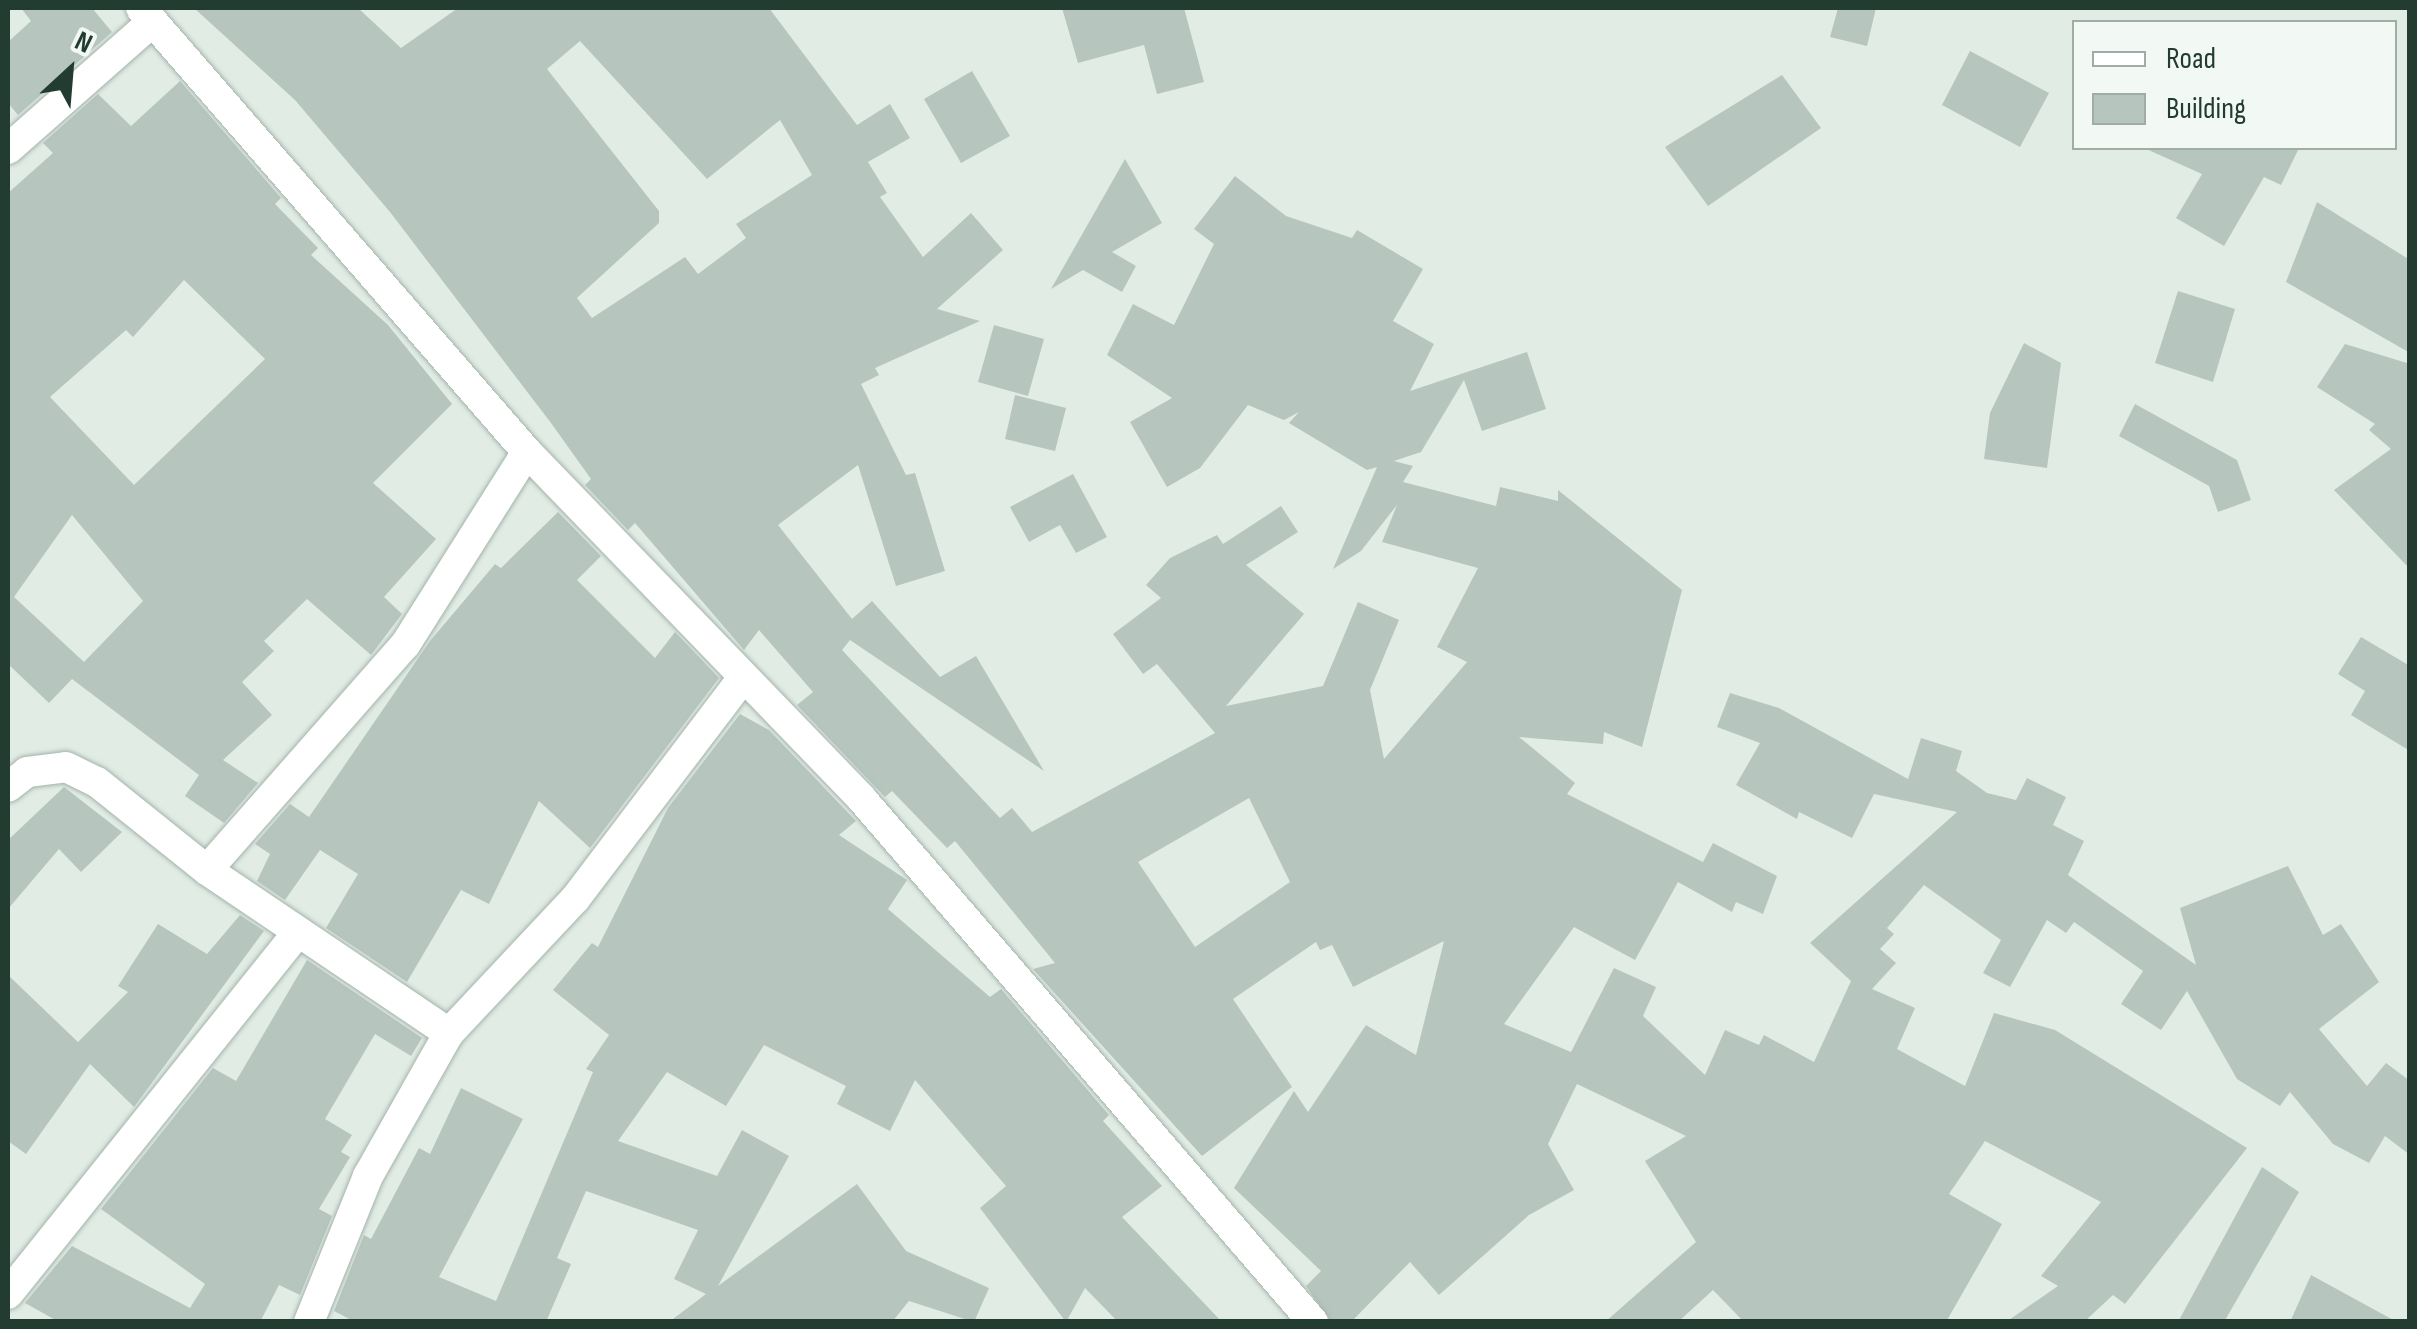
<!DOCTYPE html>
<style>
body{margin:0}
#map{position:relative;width:2417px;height:1329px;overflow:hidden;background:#e1ece5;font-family:"Sofia Sans Condensed",sans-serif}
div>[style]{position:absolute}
.building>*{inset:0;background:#b6c6be}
.roads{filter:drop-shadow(0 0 2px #a4b4ab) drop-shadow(0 0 2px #a4b4ab)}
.minor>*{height:30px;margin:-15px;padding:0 15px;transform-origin:15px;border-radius:15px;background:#fff}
span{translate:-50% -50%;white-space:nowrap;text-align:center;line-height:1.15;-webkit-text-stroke:8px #f2f8f4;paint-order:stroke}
.frame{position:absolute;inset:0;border:10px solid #223c31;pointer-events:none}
.legend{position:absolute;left:2072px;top:20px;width:325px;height:130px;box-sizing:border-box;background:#f2f8f4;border:2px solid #9fada6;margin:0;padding:12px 18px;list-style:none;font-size:30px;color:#223c31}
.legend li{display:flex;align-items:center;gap:20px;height:50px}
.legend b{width:50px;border:2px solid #9fada6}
.north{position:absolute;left:20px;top:20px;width:100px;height:100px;-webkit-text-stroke:8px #f2f8f4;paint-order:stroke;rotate:26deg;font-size:28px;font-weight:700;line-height:40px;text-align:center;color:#223c31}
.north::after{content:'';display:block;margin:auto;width:35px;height:45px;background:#223c31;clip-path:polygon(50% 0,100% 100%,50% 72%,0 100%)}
</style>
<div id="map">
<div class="building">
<i style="clip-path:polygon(21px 8px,92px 8px,112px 32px,18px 115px,8px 103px,8px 42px,31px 21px)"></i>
<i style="clip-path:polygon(evenodd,194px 8px,358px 8px,401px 48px,458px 8px,769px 8px,857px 125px,890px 104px,910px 138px,868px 162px,887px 193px,880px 197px,923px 257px,971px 213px,1003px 250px,937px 309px,980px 321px,875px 368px,879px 375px,861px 384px,906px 475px,915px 473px,945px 571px,896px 586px,858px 465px,778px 525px,852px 619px,872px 601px,940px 677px,976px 656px,1044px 771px,850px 640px,842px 650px,1000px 818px,1012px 808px,1032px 832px,1215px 733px,1157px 664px,1143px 674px,1113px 634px,1161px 598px,1146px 585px,1170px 558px,1217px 535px,1223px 544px,1281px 506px,1298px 532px,1246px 565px,1304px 614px,1226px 706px,1323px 686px,1358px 602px,1399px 620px,1370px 690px,1384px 759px,1467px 662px,1437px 647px,1478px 568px,1382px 542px,1397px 505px,1361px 551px,1333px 569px,1377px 467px,1367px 470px,1289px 423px,1299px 412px,1284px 420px,1248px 405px,1200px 468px,1167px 487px,1130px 422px,1172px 398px,1107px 355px,1133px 304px,1174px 325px,1214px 244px,1194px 229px,1235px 176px,1286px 216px,1352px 238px,1357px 230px,1423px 269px,1393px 321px,1434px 344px,1410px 391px,1527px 352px,1546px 409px,1482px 431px,1464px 380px,1421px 452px,1394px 461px,1413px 466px,1403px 482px,1496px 506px,1500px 487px,1558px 501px,1558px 490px,1682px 590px,1642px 747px,1604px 732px,1603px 744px,1519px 737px,1575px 783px,1567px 794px,1703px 862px,1713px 843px,1777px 876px,1763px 914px,1736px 902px,1732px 912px,1678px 882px,1635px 960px,1574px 927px,1504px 1024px,1571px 1052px,1614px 968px,1656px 987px,1643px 1016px,1705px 1075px,1725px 1030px,1759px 1045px,1764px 1035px,1814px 1062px,1851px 981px,1810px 943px,1957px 812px,1874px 794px,1852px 838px,1799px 812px,1797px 819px,1736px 785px,1760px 743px,1717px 727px,1730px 693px,1779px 708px,1908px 779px,1921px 738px,1962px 751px,1956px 771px,1987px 793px,2016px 800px,2027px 778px,2066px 797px,2053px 825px,2084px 841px,2068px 875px,2196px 965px,2180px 908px,2288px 866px,2323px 935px,2341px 924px,2379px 982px,2319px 1029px,2367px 1086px,2386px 1063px,2410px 1081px,2410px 1155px,2385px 1136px,2369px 1163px,2333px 1144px,2290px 1092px,2280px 1106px,2237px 1079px,2187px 991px,2161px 1030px,2121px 1004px,2143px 971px,2074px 922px,2066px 933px,2047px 920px,2010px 987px,1983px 973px,2001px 940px,1924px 885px,1887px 928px,1894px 934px,1880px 949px,1896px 963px,1872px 989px,1915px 1008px,1897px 1049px,1965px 1086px,1994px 1013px,2055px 1030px,2247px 1148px,2125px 1304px,2113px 1295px,2084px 1322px,2006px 1322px,2058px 1286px,2041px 1276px,2101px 1202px,1985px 1141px,1949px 1194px,2002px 1224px,1946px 1322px,1744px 1322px,1713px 1290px,1678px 1322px,1605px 1322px,1696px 1242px,1645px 1161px,1686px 1136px,1577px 1084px,1548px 1144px,1574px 1190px,1529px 1215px,1439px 1295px,1410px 1262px,1351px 1322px,1331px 1322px,1306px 1286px,1321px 1271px,1234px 1188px,1294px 1091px,1308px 1112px,1366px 1025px,1416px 1055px,1444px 941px,1353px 987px,1332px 945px,1320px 950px,1316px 942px,1233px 999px,1292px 1087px,1202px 1156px,1033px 969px,1055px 963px,955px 841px,947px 848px,892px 791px,885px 797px,797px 705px,813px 692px,759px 630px,744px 650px,635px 523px,628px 530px,585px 485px,591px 479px,551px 423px,390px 212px,295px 100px,194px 8px,580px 41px,707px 179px,780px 120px,812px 175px,736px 224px,746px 238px,698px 274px,685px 257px,592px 318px,577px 298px,659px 223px,659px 211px,547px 69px,580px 41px,194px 8px,1249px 798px,1290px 882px,1195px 947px,1138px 862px,1249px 798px)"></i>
<i style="clip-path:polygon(1062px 8px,1184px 8px,1204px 82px,1157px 94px,1144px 45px,1078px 63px)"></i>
<i style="clip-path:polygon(1838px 8px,1876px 8px,1867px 46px,1830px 37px)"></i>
<i style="clip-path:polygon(1970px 51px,2049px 93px,2020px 147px,1942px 105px)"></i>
<i style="clip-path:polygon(972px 71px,1010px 136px,961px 163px,924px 99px)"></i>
<i style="clip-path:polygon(1782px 75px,1821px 128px,1708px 206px,1665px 147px)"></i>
<i style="clip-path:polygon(evenodd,180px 81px,281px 198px,275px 204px,318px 248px,311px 255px,388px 325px,452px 404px,373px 483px,436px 539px,384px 597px,402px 614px,371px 655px,307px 599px,264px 641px,274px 651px,242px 682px,272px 715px,223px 760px,258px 783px,224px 823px,185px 796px,199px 775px,72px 679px,49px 703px,8px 664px,8px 193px,53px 153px,43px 143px,98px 94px,131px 126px,180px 81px,184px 280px,265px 359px,134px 485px,50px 397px,126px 330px,133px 337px,184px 280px,180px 81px,72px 515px,143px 601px,84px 662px,14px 597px,72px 515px)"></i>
<i style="clip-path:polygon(2144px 148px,2299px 148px,2281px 185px,2264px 177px,2224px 246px,2176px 218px,2202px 174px)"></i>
<i style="clip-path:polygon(1125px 159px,1162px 223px,1112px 252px,1136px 266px,1122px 292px,1083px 270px,1051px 289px)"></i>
<i style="clip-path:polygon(2317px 202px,2410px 260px,2410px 353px,2286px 282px)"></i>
<i style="clip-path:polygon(2178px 291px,2235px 309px,2213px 382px,2155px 363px)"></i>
<i style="clip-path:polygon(994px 325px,1044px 339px,1028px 396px,978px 382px)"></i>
<i style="clip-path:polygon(2024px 343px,2061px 363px,2047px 468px,1984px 459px,1990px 413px)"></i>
<i style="clip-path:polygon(2345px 344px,2410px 364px,2410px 569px,2334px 490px,2391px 449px,2369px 430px,2375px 424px,2317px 387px)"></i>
<i style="clip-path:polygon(1015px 395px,1066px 408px,1055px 451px,1005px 439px)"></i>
<i style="clip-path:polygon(2135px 404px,2237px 460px,2251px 500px,2218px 512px,2209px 486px,2119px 436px)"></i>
<i style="clip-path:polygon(1073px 474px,1107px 537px,1076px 553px,1060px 525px,1029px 542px,1010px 507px)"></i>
<i style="clip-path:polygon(558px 512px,601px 556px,577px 580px,655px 658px,675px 632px,719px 678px,590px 848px,539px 801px,489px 904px,461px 890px,407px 982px,326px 928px,358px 874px,320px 850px,285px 900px,257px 881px,270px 854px,255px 844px,290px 804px,309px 817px,430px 641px,495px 564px,501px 568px)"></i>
<i style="clip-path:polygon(2361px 637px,2410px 666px,2410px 751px,2351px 715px,2365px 691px,2338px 674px)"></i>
<i style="clip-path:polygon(740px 714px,769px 730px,856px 821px,839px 835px,907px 880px,888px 909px,990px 997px,1001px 989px,1109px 1115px,1103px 1121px,1162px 1186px,1122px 1217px,1222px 1322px,1118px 1322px,1085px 1288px,1066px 1322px,980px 1208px,1006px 1186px,915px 1080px,890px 1131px,837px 1104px,846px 1086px,764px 1045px,726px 1106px,667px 1072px,618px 1141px,717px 1176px,742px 1130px,789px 1156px,718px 1286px,857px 1184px,906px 1251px,989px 1288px,974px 1322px,909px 1301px,892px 1322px,669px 1322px,706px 1294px,674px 1279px,698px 1230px,586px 1191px,557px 1258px,571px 1264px,546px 1322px,355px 1322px,334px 1311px,364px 1235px,371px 1239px,419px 1148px,430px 1154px,461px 1088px,523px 1119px,439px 1277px,496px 1301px,593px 1072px,586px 1069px,609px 1035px,553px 990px,592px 943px,598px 947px,668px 808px)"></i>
<i style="clip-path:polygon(64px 787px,122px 832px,81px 872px,59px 849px,8px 909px,8px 840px)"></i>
<i style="clip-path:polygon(240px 915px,264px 931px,134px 1107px,90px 1064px,26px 1154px,8px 1141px,8px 975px,78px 1042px,128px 992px,118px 986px,158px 924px,207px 954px)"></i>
<i style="clip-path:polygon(307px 960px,422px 1038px,411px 1056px,375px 1034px,325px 1119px,352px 1135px,341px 1152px,350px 1157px,319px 1209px,332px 1216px,300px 1295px,279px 1285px,260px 1322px,59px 1322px,25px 1303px,72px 1246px,190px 1308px,205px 1284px,101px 1209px,213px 1068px,236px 1081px)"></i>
<i style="clip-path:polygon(2262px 1167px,2299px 1192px,2224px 1322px,2178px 1322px)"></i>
<i style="clip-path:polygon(2311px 1275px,2397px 1322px,2290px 1322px)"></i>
</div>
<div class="roads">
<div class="minor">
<i style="left:141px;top:8px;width:588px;rotate:49deg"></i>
<i style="left:527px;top:452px;width:481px;rotate:46deg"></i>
<i style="left:861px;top:798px;width:692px;rotate:49.22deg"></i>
<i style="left:8px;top:149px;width:193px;rotate:-41.4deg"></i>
<i style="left:8px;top:787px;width:24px;rotate:-38deg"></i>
<i style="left:27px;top:772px;width:39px;rotate:-7deg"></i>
<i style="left:66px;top:767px;width:34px;rotate:26deg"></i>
<i style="left:97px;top:782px;width:141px;rotate:38.7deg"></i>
<i style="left:207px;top:870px;width:292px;rotate:34deg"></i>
<i style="left:207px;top:870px;width:300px;rotate:-48.7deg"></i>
<i style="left:405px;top:645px;width:228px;rotate:-57.7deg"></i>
<i style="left:8px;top:1294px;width:464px;rotate:-51.3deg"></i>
<i style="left:309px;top:1322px;width:157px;rotate:-68deg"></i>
<i style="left:368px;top:1176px;width:164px;rotate:-60.5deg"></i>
<i style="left:449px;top:1033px;width:184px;rotate:-46.8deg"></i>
<i style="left:575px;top:899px;width:273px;rotate:-52.8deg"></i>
</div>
</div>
<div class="frame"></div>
<ul class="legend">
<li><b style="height:12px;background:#fff"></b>Road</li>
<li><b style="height:28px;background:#b6c6be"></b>Building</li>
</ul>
<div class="north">N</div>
</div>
